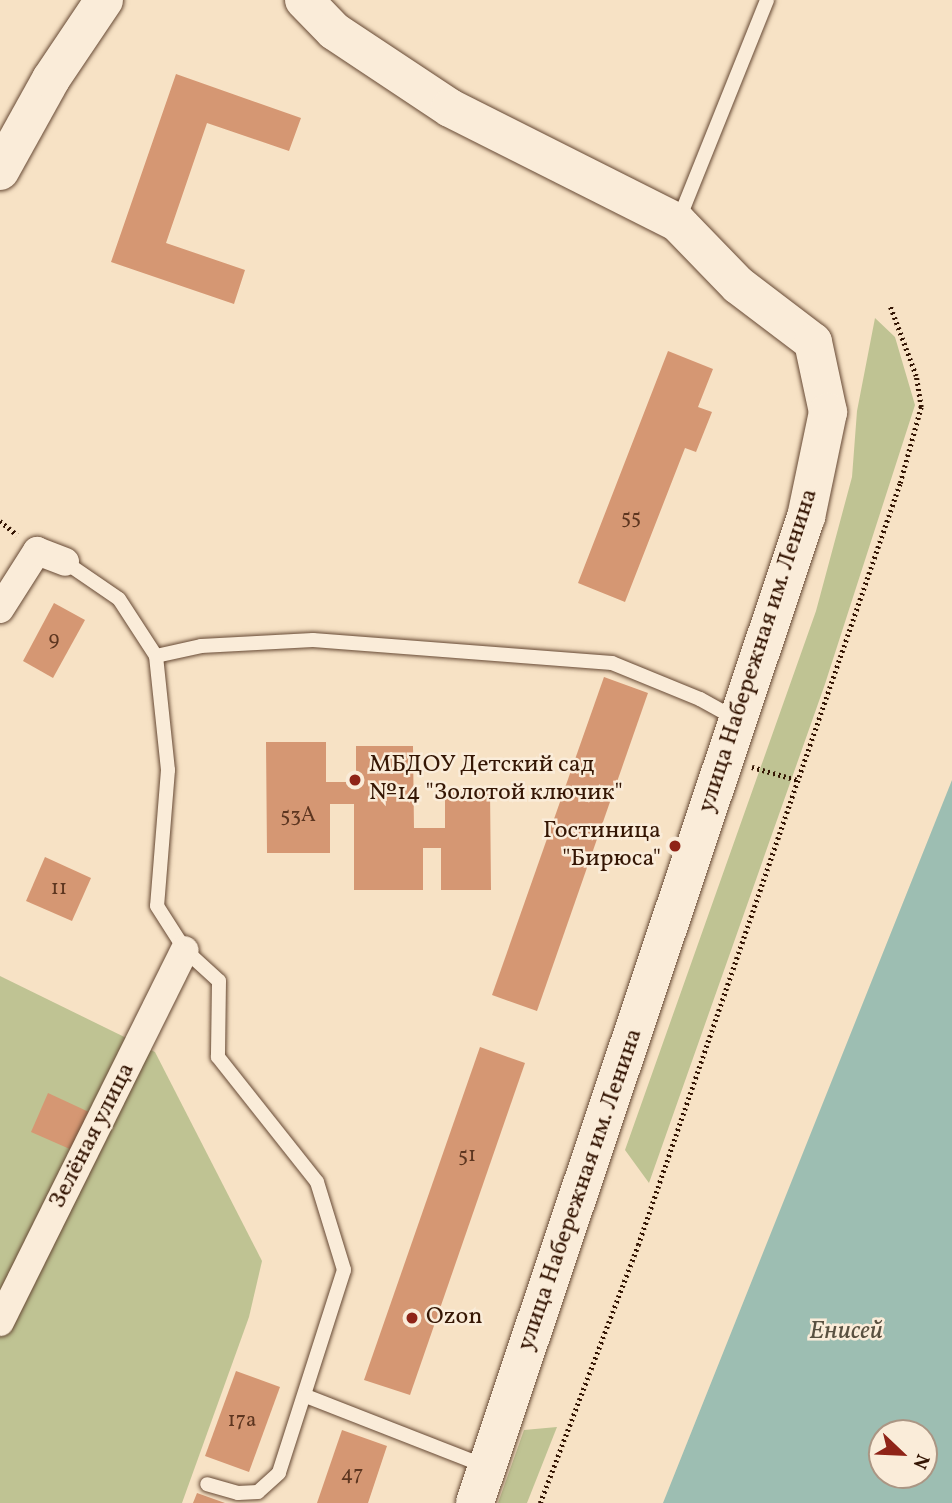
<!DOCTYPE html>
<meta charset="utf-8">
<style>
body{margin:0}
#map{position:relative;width:952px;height:1503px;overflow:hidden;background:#f7e2c5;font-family:Vollkorn,serif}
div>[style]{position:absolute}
.green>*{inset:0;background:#bfc393}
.water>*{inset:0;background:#9dbeb2}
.building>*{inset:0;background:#d59773}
.path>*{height:4.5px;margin-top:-2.25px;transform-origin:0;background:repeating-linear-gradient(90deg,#351604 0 2px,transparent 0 5.5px)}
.roads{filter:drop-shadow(0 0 2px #664934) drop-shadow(0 0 2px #664934)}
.lane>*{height:14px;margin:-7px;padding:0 7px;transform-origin:7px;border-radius:7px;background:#faecd9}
.street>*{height:28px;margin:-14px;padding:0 14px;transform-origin:14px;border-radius:14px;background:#faecd9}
.secondary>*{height:38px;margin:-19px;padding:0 19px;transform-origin:19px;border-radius:19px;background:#faecd9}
.dots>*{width:19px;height:19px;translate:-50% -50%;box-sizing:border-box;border:4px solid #faecd9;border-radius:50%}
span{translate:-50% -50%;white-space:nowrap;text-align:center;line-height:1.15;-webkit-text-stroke:5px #faecd9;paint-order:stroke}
.number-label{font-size:21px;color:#5d3620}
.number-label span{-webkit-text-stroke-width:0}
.street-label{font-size:24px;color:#351604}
.poi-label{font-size:24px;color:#351604}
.left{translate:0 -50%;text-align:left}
.right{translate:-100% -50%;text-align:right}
.water-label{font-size:26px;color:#595141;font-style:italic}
.north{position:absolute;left:868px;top:1419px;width:70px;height:70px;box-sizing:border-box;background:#faecd9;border:2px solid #ab9684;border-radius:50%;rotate:113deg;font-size:19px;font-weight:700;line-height:28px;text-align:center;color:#351604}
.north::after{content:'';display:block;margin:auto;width:24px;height:32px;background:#8f2418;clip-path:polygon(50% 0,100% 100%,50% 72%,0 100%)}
</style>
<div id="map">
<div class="green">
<i style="clip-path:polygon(875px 318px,895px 337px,915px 405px,825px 684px,649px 1183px,625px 1150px,816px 611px,852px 477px,857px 411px)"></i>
<i style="clip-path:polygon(0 976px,155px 1052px,262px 1261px,249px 1317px,182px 1503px,0 1503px)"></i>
<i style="clip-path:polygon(557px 1427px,527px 1503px,498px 1503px,524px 1430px)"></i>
</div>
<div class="water">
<i style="clip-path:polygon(evenodd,952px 780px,952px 1503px,663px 1503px,952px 780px,882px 1433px,924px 1433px,924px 1475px,882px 1475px,882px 1433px)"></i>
</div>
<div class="building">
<i style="clip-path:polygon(176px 74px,301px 118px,289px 151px,207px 123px,166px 243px,245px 270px,234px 304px,111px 262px)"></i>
<i style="clip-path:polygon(668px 351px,713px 369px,698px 407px,712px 412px,696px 452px,685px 448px,625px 602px,578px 583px)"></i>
<i style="clip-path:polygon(54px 603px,85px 620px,53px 678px,23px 661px)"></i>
<i style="clip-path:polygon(604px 677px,648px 693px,537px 1011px,492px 995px)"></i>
<i style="clip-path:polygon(266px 742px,326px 742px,326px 782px,356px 782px,356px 746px,413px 746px,414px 828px,445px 828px,445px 789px,490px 789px,491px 890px,441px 890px,441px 848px,423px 848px,423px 890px,354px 890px,354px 804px,330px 804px,330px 853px,267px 853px)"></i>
<i style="clip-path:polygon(45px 857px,91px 878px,72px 921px,26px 901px)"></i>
<i style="clip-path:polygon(480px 1047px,525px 1063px,410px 1395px,364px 1380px)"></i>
<i style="clip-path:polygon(48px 1093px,89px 1112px,72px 1150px,31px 1132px)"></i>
<i style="clip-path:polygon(236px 1371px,280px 1387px,249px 1472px,205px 1456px)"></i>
<i style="clip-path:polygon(342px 1430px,387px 1446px,368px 1503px,317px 1503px)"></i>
<i style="clip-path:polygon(197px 1493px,225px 1503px,193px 1503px)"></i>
</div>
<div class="path">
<i style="left:0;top:521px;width:22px;rotate:39deg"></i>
<i style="left:752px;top:767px;width:48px;rotate:15.8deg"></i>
<i style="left:540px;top:1503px;width:276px;rotate:-69.2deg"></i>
<i style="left:638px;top:1245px;width:806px;rotate:-71.03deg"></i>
<i style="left:900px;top:483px;width:79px;rotate:-74.6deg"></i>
<i style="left:921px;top:407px;width:31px;rotate:-99deg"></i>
<i style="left:916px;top:376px;width:75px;rotate:-110.4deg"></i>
</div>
<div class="roads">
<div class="lane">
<i style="left:679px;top:219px;width:236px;rotate:-68.1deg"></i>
<i style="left:65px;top:562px;width:65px;rotate:34.4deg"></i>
<i style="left:119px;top:599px;width:68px;rotate:57deg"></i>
<i style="left:156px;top:656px;width:115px;rotate:84deg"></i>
<i style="left:168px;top:770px;width:136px;rotate:94.6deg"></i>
<i style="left:157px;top:906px;width:52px;rotate:57.5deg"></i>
<i style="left:185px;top:950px;width:46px;rotate:42.4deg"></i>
<i style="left:219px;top:981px;width:76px;rotate:90.8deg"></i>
<i style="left:218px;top:1057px;width:159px;rotate:51.6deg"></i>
<i style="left:317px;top:1182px;width:92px;rotate:72.9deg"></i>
<i style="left:344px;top:1270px;width:213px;rotate:107.8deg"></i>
<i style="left:279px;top:1473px;width:28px;rotate:138deg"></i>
<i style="left:258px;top:1492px;width:20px;rotate:177deg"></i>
<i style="left:238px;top:1493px;width:32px;rotate:-164deg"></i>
<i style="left:156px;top:656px;width:46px;rotate:-12.5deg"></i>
<i style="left:201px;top:646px;width:112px;rotate:-3.1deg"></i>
<i style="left:313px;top:640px;width:300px;rotate:4.4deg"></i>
<i style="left:612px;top:663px;width:95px;rotate:22.2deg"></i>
<i style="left:700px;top:699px;width:43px;rotate:28.9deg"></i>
<i style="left:306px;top:1396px;width:194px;rotate:21.4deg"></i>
</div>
<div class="street">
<i style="left:0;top:609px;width:69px;rotate:-57.5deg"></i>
<i style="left:37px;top:551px;width:30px;rotate:21deg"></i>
<i style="left:0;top:1322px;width:415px;rotate:-63.6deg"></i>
</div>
<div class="secondary">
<i style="left:304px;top:0;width:43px;rotate:45.9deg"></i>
<i style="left:334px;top:31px;width:139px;rotate:33.6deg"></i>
<i style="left:450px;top:108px;width:254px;rotate:26.7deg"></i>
<i style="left:677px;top:222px;width:88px;rotate:45.9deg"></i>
<i style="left:738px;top:285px;width:94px;rotate:37.2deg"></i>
<i style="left:813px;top:342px;width:72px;rotate:77.9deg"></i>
<i style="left:828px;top:412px;width:107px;rotate:101.8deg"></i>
<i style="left:806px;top:517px;width:1040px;rotate:108.56deg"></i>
<i style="left:0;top:171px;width:105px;rotate:-61deg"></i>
<i style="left:51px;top:79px;width:95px;rotate:-56.1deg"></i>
</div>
</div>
<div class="dots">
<i style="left:355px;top:780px;background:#8f2418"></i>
<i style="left:675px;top:846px;background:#8f2418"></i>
<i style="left:412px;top:1318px;background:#8f2418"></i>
</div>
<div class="number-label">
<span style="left:631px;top:518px">55</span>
<span style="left:54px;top:640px">9</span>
<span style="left:298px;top:816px">53А</span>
<span style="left:59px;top:889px">11</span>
<span style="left:467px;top:1156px">51</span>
<span style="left:242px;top:1421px">17а</span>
<span style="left:352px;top:1475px">47</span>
</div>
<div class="street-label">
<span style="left:759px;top:651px;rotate:-72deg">улица Набережная им. Ленина</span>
<span style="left:93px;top:1136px;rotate:-63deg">Зелёная улица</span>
<span style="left:581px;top:1190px;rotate:-71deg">улица Набережная им. Ленина</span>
</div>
<div class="poi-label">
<span class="left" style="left:369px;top:780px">МБДОУ Детский сад<br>№14 "Золотой ключик"</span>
<span class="right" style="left:661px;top:846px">Гостиница<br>"Бирюса"</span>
<span class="left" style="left:426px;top:1318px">Ozon</span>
</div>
<div class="water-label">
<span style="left:846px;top:1332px">Енисей</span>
</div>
<div class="north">N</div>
</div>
